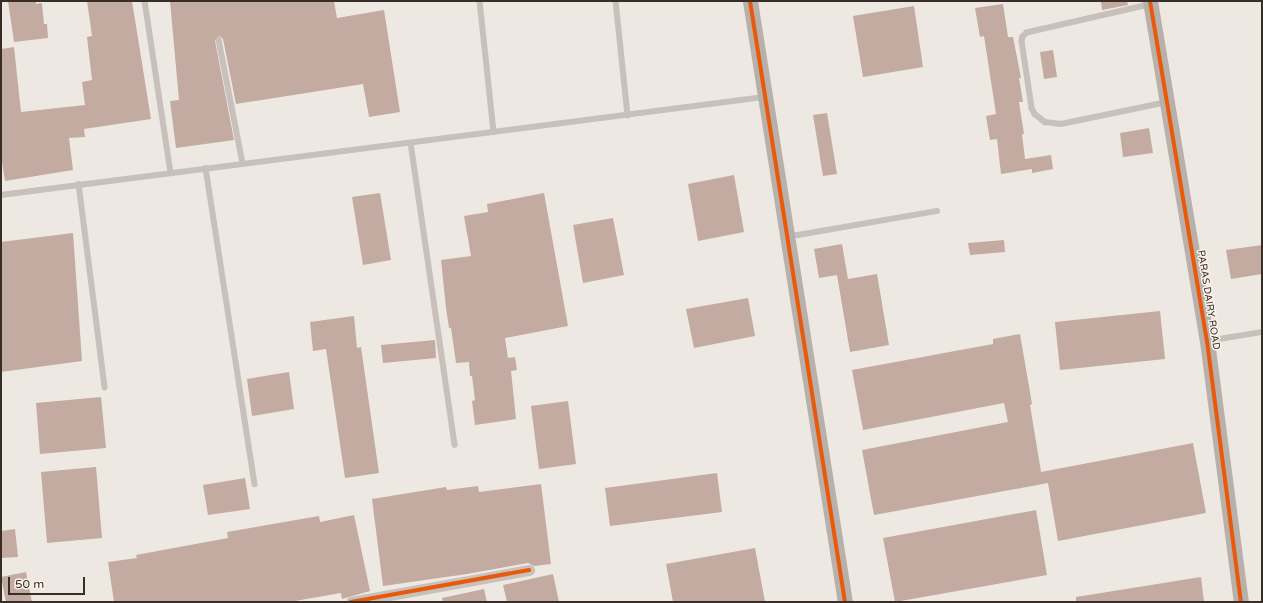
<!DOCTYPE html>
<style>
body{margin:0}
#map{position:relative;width:1263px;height:603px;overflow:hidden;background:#eee8e2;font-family:"Varela Round",sans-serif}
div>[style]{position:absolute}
.building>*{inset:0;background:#c3aba2}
.lane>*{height:5.5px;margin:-2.75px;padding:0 2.75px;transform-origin:2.75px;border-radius:2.75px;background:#c8c0ba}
.street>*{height:11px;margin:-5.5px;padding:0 5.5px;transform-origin:5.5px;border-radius:5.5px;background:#c8c0ba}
.secondary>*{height:15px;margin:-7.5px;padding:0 7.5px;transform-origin:7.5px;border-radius:7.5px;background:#b8b0ab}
.cycleway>*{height:4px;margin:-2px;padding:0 2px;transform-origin:2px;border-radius:2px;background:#e8590c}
span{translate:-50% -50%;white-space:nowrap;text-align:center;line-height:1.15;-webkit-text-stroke:3px #fbf2e9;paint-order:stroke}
.street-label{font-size:10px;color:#392d28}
.frame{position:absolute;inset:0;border:2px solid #392d28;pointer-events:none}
.scale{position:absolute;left:8px;top:577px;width:77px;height:18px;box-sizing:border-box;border:2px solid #392d28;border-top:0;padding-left:5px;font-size:12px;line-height:14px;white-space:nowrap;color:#392d28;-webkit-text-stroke:3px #fbf2e9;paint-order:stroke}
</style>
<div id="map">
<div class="building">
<i style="clip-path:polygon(8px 1px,36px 1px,36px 4px,42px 3px,44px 24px,47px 24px,48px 38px,14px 42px)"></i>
<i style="clip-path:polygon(87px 1px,132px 1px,151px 119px,84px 129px,85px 137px,69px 138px,73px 170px,5px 181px,1px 156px,1px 49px,14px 47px,21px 112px,85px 105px,82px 82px,92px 80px,87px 37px,92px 36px)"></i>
<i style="clip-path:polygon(170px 1px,334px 1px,337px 18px,384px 10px,400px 112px,369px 117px,363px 84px,236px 104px,223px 39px,219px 36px,215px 41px,234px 140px,176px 148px,170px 101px,179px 100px)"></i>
<i style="clip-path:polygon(1101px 1px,1127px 1px,1128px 5px,1102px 10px)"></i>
<i style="clip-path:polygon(1003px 4px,1008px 37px,1013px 37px,1021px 78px,1019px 78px,1023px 102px,1019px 102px,1024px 134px,1022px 134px,1025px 159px,1051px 155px,1053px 169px,1032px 173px,1032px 169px,1001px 174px,997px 139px,990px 140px,986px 116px,996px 114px,984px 36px,980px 37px,975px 8px)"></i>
<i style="clip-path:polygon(914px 6px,923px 67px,863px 77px,853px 16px)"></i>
<i style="clip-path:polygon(1053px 50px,1057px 77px,1044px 79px,1040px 52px)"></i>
<i style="clip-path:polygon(827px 113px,837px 174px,823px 176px,813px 115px)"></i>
<i style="clip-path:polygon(1149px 128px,1153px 153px,1123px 157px,1120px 133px)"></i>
<i style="clip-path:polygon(734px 175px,744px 232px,698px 241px,688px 184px)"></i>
<i style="clip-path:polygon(380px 193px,391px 260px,363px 265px,352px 197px)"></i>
<i style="clip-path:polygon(544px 193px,568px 326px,505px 338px,508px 358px,515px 357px,517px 370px,511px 371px,516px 419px,475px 425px,472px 401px,475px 400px,472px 376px,470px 376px,469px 362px,456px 363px,451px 328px,449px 328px,446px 308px,441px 260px,471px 256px,464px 216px,488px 212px,487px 204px)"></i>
<i style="clip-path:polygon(613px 218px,624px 275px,583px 283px,573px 225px)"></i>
<i style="clip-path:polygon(73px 233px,82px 361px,1px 372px,1px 242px)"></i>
<i style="clip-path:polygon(1004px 240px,1005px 252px,970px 255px,968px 243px)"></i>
<i style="clip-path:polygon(842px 244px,848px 279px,877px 274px,889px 345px,850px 352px,837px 275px,819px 278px,814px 249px)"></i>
<i style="clip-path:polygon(1262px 245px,1262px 274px,1231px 279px,1226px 250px)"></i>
<i style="clip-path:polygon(748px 298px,755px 336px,694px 348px,686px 309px)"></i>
<i style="clip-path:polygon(1160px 311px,1165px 359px,1060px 370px,1055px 322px)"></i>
<i style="clip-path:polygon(354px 316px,357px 348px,361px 347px,379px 473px,345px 478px,326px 349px,313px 351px,310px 322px)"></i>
<i style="clip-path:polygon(1020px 334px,1032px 404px,1030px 405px,1041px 472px,1193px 443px,1206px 513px,1058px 541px,1048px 483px,874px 515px,862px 450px,1008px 422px,1004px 403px,863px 430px,852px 370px,993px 344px,993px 339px)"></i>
<i style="clip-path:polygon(435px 340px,436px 358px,383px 363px,381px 345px)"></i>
<i style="clip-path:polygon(289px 372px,294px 409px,252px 416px,247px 379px)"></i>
<i style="clip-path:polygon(101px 397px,106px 448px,40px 454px,36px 403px)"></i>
<i style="clip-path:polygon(568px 401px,576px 464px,539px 469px,531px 406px)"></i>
<i style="clip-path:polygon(96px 467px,102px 538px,47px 543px,41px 472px)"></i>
<i style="clip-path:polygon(717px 473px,722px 512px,610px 526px,605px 488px)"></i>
<i style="clip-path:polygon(245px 478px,250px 509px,208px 515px,203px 485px)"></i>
<i style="clip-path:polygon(541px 484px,551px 564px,534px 566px,528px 563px,467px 574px,383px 586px,372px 499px,446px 487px,447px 490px,478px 486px,479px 492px)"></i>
<i style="clip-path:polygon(1036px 510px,1047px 575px,895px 602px,883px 538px)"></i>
<i style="clip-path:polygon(354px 515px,370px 591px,342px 599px,341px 593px,289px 602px,114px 602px,108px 562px,137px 558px,136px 555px,228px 538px,227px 532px,319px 516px,320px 522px)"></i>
<i style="clip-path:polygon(15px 529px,18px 557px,1px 558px,1px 531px)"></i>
<i style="clip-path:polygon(755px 548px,765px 602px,673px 602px,666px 564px)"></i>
<i style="clip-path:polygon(26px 572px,32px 602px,6px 602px,1px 577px)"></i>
<i style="clip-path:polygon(553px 574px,559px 602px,507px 602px,503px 585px)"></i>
<i style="clip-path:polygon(1201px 577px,1204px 602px,1076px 602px,1076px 597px)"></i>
<i style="clip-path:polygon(484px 589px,487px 602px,443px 602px,442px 598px)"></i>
</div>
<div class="lane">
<i style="left:145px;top:1px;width:173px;rotate:81.4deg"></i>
<i style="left:480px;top:1px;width:132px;rotate:83.9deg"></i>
<i style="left:616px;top:1px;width:115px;rotate:84deg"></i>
<i style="left:1149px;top:5px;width:125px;rotate:167.1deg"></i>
<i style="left:1027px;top:33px;width:6px;rotate:135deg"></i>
<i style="left:1023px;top:37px;width:4px;rotate:104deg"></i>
<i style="left:1022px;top:41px;width:68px;rotate:81.5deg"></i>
<i style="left:1032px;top:108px;width:7px;rotate:63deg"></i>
<i style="left:1035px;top:114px;width:13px;rotate:39deg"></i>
<i style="left:1045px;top:122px;width:16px;rotate:7deg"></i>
<i style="left:1061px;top:124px;width:108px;rotate:-11.7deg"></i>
<i style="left:219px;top:40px;width:125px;rotate:79deg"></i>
<i style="left:411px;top:143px;width:305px;rotate:81.7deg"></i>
<i style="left:206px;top:168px;width:320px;rotate:81.2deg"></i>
<i style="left:79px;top:184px;width:205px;rotate:82.7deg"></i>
<i style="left:1px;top:195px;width:770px;rotate:-7.31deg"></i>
<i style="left:788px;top:235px;width:10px"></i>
<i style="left:798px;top:235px;width:141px;rotate:-9.8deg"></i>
<i style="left:1207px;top:341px;width:56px;rotate:-9.3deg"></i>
</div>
<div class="street">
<i style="left:351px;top:602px;width:181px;rotate:-10.2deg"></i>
</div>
<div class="secondary">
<i style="left:750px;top:1px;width:608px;rotate:81.02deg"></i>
<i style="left:1150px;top:1px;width:345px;rotate:80.5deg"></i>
<i style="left:1207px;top:341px;width:263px;rotate:82.6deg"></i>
</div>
<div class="cycleway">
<i style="left:750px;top:1px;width:608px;rotate:81.02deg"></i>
<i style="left:1150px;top:1px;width:345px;rotate:80.5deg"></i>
<i style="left:1207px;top:341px;width:263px;rotate:82.6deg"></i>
<i style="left:351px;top:602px;width:181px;rotate:-10.2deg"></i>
</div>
<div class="street-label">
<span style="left:1208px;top:300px;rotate:81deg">PARAS DAIRY ROAD</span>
</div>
<div class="frame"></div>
<div class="scale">50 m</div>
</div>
